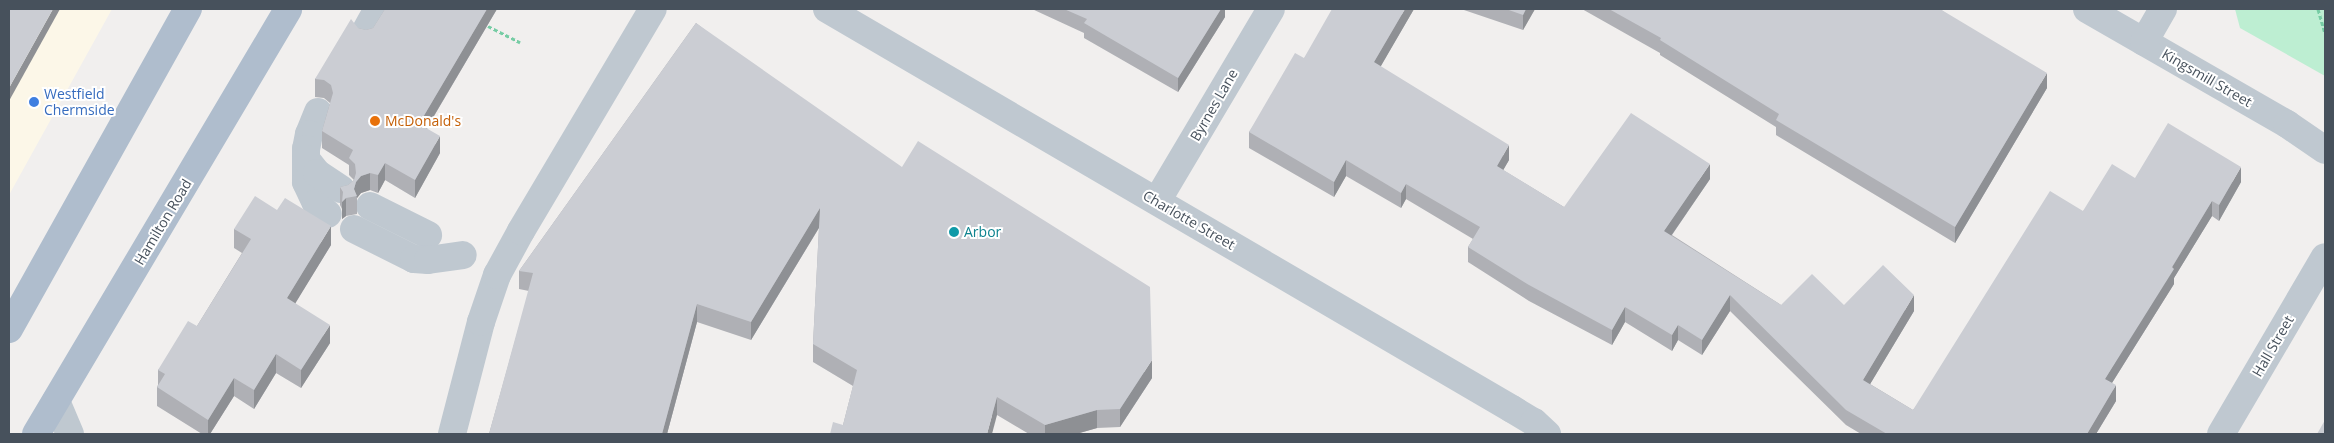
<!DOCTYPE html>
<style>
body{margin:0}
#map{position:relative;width:2334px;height:443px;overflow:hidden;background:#f1efee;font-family:"Open Sans",sans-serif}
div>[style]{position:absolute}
.commercial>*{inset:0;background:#fcf7e8}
.green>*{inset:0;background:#bdeed2}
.path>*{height:3px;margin-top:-1.5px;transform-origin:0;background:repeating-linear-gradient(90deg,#76cca4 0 4px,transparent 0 6.5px)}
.minor>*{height:28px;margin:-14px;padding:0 14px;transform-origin:14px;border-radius:14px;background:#bfc8d0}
.major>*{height:28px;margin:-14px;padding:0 14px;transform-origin:14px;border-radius:14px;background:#afbdcd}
.wall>*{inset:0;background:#afb0b5}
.shaded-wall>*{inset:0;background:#8e9094}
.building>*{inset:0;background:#cbcdd3}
.dots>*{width:14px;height:14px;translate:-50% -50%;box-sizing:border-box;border:2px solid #fff;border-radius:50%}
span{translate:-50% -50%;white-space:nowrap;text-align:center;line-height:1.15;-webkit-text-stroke:4px #fff;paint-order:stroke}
.street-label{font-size:14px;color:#47515c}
.shop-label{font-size:14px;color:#366cbe}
.left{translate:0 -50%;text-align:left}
.food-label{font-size:14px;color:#c56008}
.culture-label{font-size:14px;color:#0d838f}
.frame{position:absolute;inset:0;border:10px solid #47515c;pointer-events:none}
</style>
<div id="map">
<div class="commercial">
<i style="clip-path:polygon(9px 9px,112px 9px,9px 195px)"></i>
</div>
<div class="green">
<i style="clip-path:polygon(2235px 9px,2325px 9px,2325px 76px,2240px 28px)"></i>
</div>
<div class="path">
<i style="left:2318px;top:9px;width:25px;rotate:74deg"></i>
<i style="left:488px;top:26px;width:36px;rotate:27deg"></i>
</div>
<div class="minor">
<i style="left:827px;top:9px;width:793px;rotate:30.28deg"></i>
<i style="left:1512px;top:409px;width:26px;rotate:31deg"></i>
<i style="left:1534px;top:422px;width:18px;rotate:43deg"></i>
<i style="left:2087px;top:9px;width:231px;rotate:29.9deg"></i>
<i style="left:2287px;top:124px;width:46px;rotate:34.4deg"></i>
<i style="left:365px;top:32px;width:26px;rotate:-61deg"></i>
<i style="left:2144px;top:42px;width:38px;rotate:-60deg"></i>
<i style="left:318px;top:112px;width:24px;rotate:112deg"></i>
<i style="left:309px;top:134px;width:15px;rotate:101deg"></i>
<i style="left:306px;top:149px;width:33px;rotate:90deg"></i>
<i style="left:306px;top:182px;width:23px;rotate:65deg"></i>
<i style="left:316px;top:203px;width:16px;rotate:43deg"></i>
<i style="left:306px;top:159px;width:18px;rotate:52deg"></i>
<i style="left:317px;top:173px;width:29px;rotate:34deg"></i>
<i style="left:1157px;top:201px;width:223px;rotate:-59.3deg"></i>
<i style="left:370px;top:206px;width:65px;rotate:26.6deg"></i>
<i style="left:354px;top:229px;width:67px;rotate:26.6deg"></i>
<i style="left:414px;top:259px;width:14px;rotate:4deg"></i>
<i style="left:428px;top:260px;width:35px;rotate:-8deg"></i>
<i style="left:56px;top:401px;width:36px;rotate:67deg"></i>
<i style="left:452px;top:434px;width:116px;rotate:-75.5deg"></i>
<i style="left:481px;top:322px;width:50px;rotate:-71.2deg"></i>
<i style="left:497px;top:275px;width:50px;rotate:-61.4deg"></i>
<i style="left:521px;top:231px;width:258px;rotate:-59.3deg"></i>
<i style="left:2221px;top:434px;width:205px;rotate:-59.6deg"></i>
</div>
<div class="major">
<i style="left:9px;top:329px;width:367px;rotate:-60.8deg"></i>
<i style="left:36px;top:434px;width:494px;rotate:-59.3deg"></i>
</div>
<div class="wall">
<i style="clip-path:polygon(385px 9px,497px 9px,427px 128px,440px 153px,415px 198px,385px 180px,378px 193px,370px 190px,361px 193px,357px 198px,357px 214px,346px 216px,342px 219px,342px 209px,340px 205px,340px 187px,348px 185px,354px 180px,349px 175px,349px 165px,322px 148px,322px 131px,330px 103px,324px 98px,315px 97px,315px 79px,358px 28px,366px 30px,373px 28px)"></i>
<i style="clip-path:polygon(1032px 9px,1225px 9px,1225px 17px,1178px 92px,1084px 38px,1084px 33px)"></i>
<i style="clip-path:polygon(1414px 9px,1380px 67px,1509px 160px,1503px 170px,1564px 207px,1710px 179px,1672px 235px,1781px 305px,1844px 305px,1914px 311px,1870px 384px,1913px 410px,2083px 211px,2135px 178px,2241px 182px,2219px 221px,2212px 216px,2174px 278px,2174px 284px,2112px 383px,2116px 401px,2096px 434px,1861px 434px,1846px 425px,1730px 311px,1702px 355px,1678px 340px,1672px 351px,1625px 322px,1612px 345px,1529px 301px,1468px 262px,1468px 247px,1473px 239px,1406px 199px,1401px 208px,1346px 176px,1334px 197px,1249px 148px,1249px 132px,1304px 58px)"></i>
<i style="clip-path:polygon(1461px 9px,1535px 9px,1523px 30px)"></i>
<i style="clip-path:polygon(1582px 9px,1940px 9px,2047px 88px,1955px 243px,1776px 135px,1776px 127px,1660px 55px,1660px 53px)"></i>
<i style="clip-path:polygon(696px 23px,1152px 378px,1120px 427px,1097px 428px,1076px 434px,1029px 434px,997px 415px,843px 425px,853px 386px,813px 362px,813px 344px,819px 228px,751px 340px,697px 322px,667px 434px,489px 434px,529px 291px,519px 289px,519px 271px)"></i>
<i style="clip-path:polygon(234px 229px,331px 245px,295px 303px,330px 343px,301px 388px,276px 373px,254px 409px,234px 396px,210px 434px,202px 434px,157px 406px,157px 387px,158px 385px,158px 370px,197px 326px,242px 253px,234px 248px)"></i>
</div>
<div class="shaded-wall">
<i style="clip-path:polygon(53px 9px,60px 9px,9px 101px,9px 88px)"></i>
<i style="clip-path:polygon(487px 9px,497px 9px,419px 141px,419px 124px)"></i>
<i style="clip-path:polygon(1221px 9px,1225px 9px,1225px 17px,1178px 92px,1178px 78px)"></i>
<i style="clip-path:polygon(1405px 9px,1414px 9px,1374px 78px,1374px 62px)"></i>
<i style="clip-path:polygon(1526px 9px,1535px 9px,1523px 30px,1523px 15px)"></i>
<i style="clip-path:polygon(2047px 73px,2047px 88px,1955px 243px,1955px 227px)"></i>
<i style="clip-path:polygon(440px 136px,440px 153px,415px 198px,415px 180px)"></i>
<i style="clip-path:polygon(1509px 145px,1509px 160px,1497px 181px,1497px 166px)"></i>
<i style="clip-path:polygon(1346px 160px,1346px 176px,1334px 197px,1334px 182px)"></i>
<i style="clip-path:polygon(385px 163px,385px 180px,378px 193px,378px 175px)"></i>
<i style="clip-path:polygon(1710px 164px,1710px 179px,1664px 246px,1664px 231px)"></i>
<i style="clip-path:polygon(2241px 167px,2241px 182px,2219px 221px,2219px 205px)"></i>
<i style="clip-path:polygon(370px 173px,370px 190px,361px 193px,357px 198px,354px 189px,356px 182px,361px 176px)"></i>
<i style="clip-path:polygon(1406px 184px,1406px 199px,1401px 208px,1401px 193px)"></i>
<i style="clip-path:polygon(346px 198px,346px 216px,342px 219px,342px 202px)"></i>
<i style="clip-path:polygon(2212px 201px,2212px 216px,2174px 278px,2174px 284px,2105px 394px,2105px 379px)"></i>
<i style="clip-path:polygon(820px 208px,820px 226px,751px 340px,751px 322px)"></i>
<i style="clip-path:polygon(331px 226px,331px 245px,287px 317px,287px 298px)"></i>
<i style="clip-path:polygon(1730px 295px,1730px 311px,1702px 355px,1702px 340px)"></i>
<i style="clip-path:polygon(1914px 295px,1914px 311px,1863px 396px,1863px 380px)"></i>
<i style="clip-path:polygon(697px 304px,697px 322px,667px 434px,662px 434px)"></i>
<i style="clip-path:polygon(1625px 307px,1625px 322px,1612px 345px,1612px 330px)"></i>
<i style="clip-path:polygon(330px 325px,330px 343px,301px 388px,301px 370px)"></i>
<i style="clip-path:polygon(1678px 325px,1678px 340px,1672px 351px,1672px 335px)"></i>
<i style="clip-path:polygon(276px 354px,276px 373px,254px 409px,254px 390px)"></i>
<i style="clip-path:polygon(1152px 360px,1152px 378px,1120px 427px,1120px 409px)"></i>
<i style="clip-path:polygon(234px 378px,234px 396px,210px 434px,208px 434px,208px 420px)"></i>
<i style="clip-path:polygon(2116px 385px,2116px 401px,2096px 434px,2087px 434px)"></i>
<i style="clip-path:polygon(997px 397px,997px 415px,992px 434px,987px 434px)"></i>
<i style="clip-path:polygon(1097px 410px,1097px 428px,1076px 434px,1045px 434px,1045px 425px)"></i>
</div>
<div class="building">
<i style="clip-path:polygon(9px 9px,53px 9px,9px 88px)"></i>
<i style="clip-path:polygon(385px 9px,487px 9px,419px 124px,440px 136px,415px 180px,385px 163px,378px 175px,370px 173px,361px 176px,356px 182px,354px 189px,357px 196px,346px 198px,342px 202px,343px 192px,340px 187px,348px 185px,354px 180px,356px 173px,355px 164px,349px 158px,353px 150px,322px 131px,333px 93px,331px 85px,324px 80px,315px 79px,351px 19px,358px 28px,366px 30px,373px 28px)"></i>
<i style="clip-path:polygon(1064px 9px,1221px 9px,1178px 78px,1084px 23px,1087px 19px)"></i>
<i style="clip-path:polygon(1332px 9px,1405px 9px,1374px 62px,1509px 145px,1497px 166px,1564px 207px,1631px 113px,1710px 164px,1664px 231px,1781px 305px,1812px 274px,1844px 305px,1883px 265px,1914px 295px,1863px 380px,1913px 410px,2050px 191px,2083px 211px,2112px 164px,2135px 178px,2168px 123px,2241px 167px,2219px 205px,2212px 201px,2172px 267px,2174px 269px,2105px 379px,2116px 385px,2087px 434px,1887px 434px,1846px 410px,1730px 295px,1702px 340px,1678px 325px,1672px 335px,1625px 307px,1612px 330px,1529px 285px,1468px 247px,1480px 227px,1406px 184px,1401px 193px,1346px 160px,1334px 182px,1249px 132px,1295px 53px,1304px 58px)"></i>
<i style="clip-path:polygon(1506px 9px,1526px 9px,1523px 15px)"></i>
<i style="clip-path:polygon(1609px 9px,1940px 9px,2047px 73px,1955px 227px,1776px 120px,1779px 114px,1660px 40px,1661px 38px)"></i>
<i style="clip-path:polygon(696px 23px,902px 167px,918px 141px,1150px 287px,1152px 360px,1120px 409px,1097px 410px,1045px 425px,997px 397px,987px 434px,830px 434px,833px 422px,843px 425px,857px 370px,813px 344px,820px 208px,751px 322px,697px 304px,662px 434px,489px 434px,533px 273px,519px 271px)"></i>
<i style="clip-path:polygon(255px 196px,277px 210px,285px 198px,331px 226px,287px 298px,330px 325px,301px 370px,276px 354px,254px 390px,234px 378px,208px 420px,157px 387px,165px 374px,158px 370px,188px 321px,197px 326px,251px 239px,234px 229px)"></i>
<i style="clip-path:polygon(2325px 420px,2325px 434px,2317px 434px)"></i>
</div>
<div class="dots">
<i style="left:34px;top:102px;background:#3f7fe0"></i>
<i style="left:375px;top:121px;background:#e8710a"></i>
<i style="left:954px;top:232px;background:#0f9aa8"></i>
</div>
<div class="street-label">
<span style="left:2207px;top:78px;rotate:30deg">Kingsmill Street</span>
<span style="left:1214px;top:105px;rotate:-60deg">Byrnes Lane</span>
<span style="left:1189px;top:220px;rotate:30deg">Charlotte Street</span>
<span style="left:163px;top:222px;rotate:-59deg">Hamilton Road</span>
<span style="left:2273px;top:346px;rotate:-60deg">Hall Street</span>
</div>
<div class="shop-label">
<span class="left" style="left:44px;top:102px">Westfield<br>Chermside</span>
</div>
<div class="food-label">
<span class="left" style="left:385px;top:121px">McDonald's</span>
</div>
<div class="culture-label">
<span class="left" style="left:964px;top:232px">Arbor</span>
</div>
<div class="frame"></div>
</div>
